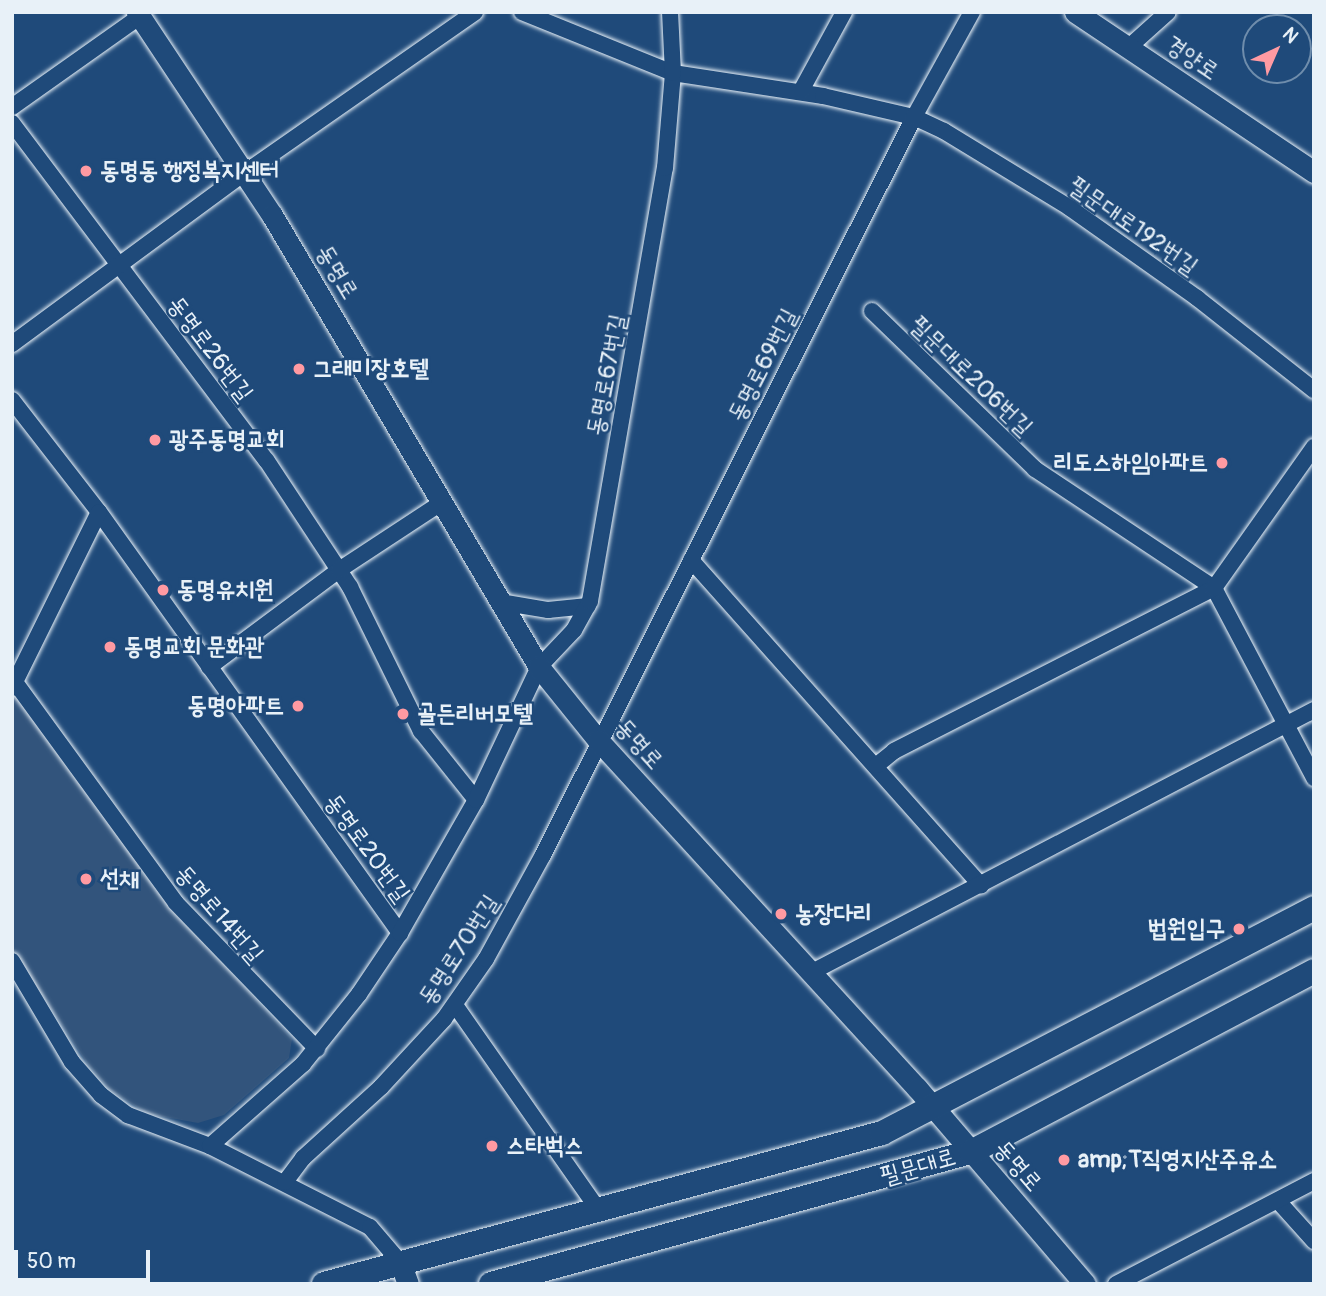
<!DOCTYPE html>
<meta charset="utf-8">
<style>
body{margin:0}
#map{position:relative;width:1326px;height:1296px;overflow:hidden;background:#1f4a7a;font-family:Pangolin,"Poor Story",sans-serif}
div>[style]{position:absolute}
.built>*{inset:0;background:#32547c}
.roads{filter:drop-shadow(0 0 2px #e8f1f8) drop-shadow(0 0 2px #e8f1f8)}
.street>*{height:16px;margin:-8px;padding:0 8px;transform-origin:8px;border-radius:8px;background:#1f4a7a}
.secondary>*{height:21px;margin:-10.5px;padding:0 10.5px;transform-origin:10.5px;border-radius:10.5px;background:#1f4a7a}
.primary>*{height:24px;margin:-12px;padding:0 12px;transform-origin:12px;border-radius:12px;background:#1f4a7a}
.dots>*{width:19px;height:19px;translate:-50% -50%;box-sizing:border-box;border:4px solid #1f4a7a;border-radius:50%}
span{translate:-50% -50%;white-space:nowrap;text-align:center;line-height:1.15;-webkit-text-stroke:5px #1f4a7a;paint-order:stroke}
.street-label{font-size:24px;color:#e8f1f8}
.poi-label{font-size:24px;color:#e8f1f8;font-weight:700}
.left{translate:0 -50%;text-align:left}
.right{translate:-100% -50%;text-align:right}
.frame{position:absolute;inset:0;border:14px solid #e8f1f8;pointer-events:none}
.north{position:absolute;left:1242px;top:14px;width:70px;height:70px;box-sizing:border-box;background:#1f4a7a;border:2px solid #6f8dac;border-radius:50%;rotate:44deg;font-size:19px;font-weight:700;line-height:28px;text-align:center;color:#e8f1f8}
.north::after{content:'';display:block;margin:auto;width:24px;height:32px;background:#ff9aa2;clip-path:polygon(50% 0,100% 100%,50% 72%,0 100%)}
.scale{position:absolute;left:14px;top:1250px;width:136px;height:32px;box-sizing:border-box;border:4px solid #e8f1f8;border-top:0;padding-left:9px;font-size:21px;line-height:24px;white-space:nowrap;color:#e8f1f8;-webkit-text-stroke:5px #1f4a7a;paint-order:stroke}
</style>
<div id="map">
<div class="built">
<i style="clip-path:polygon(12px 689px,103px 809px,156px 891px,292px 1039px,289px 1058px,224px 1115px,198px 1123px,148px 1114px,110px 1090px,87px 1063px,12px 949px)"></i>
</div>
<div class="roads">
<div class="street">
<i style="left:522px;top:12px;width:163px;rotate:22deg"></i>
<i style="left:673px;top:73px;width:152px;rotate:8.7deg"></i>
<i style="left:823px;top:96px;width:93px;rotate:13deg"></i>
<i style="left:914px;top:117px;width:33px;rotate:25deg"></i>
<i style="left:944px;top:131px;width:148px;rotate:31.4deg"></i>
<i style="left:1070px;top:208px;width:156px;rotate:35.3deg"></i>
<i style="left:1197px;top:298px;width:149px;rotate:38.2deg"></i>
<i style="left:1129px;top:47px;width:52px;rotate:-41.9deg"></i>
<i style="left:801px;top:91px;width:90px;rotate:-61.4deg"></i>
<i style="left:12px;top:107px;width:156px;rotate:-35.3deg"></i>
<i style="left:12px;top:123px;width:423px;rotate:53deg"></i>
<i style="left:267px;top:461px;width:151px;rotate:56.6deg"></i>
<i style="left:350px;top:587px;width:161px;rotate:63.8deg"></i>
<i style="left:421px;top:731px;width:88px;rotate:51.4deg"></i>
<i style="left:872px;top:311px;width:227px;rotate:44.1deg"></i>
<i style="left:1035px;top:469px;width:215px;rotate:33.6deg"></i>
<i style="left:1214px;top:588px;width:215px;rotate:62.2deg"></i>
<i style="left:12px;top:344px;width:287px;rotate:-36.4deg"></i>
<i style="left:243px;top:174px;width:283px;rotate:-34.9deg"></i>
<i style="left:12px;top:400px;width:142px;rotate:52.2deg"></i>
<i style="left:99px;top:512px;width:518px;rotate:54.44deg"></i>
<i style="left:691px;top:560px;width:436px;rotate:48.3deg"></i>
<i style="left:500px;top:602px;width:49px;rotate:9.5deg"></i>
<i style="left:548px;top:610px;width:40px;rotate:-5.7deg"></i>
<i style="left:209px;top:667px;width:162px;rotate:-36.7deg"></i>
<i style="left:339px;top:570px;width:122px;rotate:-33.3deg"></i>
<i style="left:12px;top:678px;width:278px;rotate:53.9deg"></i>
<i style="left:176px;top:903px;width:203px;rotate:46deg"></i>
<i style="left:12px;top:688px;width:196px;rotate:-63.7deg"></i>
<i style="left:877px;top:765px;width:22px;rotate:-39deg"></i>
<i style="left:894px;top:751px;width:359px;rotate:-27deg"></i>
<i style="left:1214px;top:588px;width:173px;rotate:-54.7deg"></i>
<i style="left:12px;top:961px;width:117px;rotate:59.3deg"></i>
<i style="left:72px;top:1062px;width:44px;rotate:48.7deg"></i>
<i style="left:101px;top:1095px;width:34px;rotate:37deg"></i>
<i style="left:128px;top:1115px;width:88px;rotate:20.7deg"></i>
<i style="left:210px;top:1146px;width:179px;rotate:26.9deg"></i>
<i style="left:370px;top:1227px;width:46px;rotate:49.4deg"></i>
<i style="left:812px;top:972px;width:566px;rotate:-27.56deg"></i>
<i style="left:455px;top:1005px;width:253px;rotate:55deg"></i>
<i style="left:210px;top:1146px;width:124px;rotate:-41.4deg"></i>
<i style="left:303px;top:1064px;width:90px;rotate:-51.3deg"></i>
<i style="left:359px;top:994px;width:73px;rotate:-56.1deg"></i>
<i style="left:400px;top:933px;width:153px;rotate:-60.3deg"></i>
<i style="left:476px;top:800px;width:147px;rotate:-64.7deg"></i>
<i style="left:539px;top:667px;width:51px;rotate:-46.6deg"></i>
<i style="left:574px;top:630px;width:33px;rotate:-61deg"></i>
<i style="left:590px;top:601px;width:439px;rotate:-80.2deg"></i>
<i style="left:665px;top:168px;width:95px;rotate:-85.2deg"></i>
<i style="left:673px;top:73px;width:61px;rotate:-92.8deg"></i>
<i style="left:285px;top:1182px;width:30px;rotate:-53deg"></i>
<i style="left:303px;top:1158px;width:105px;rotate:-42.3deg"></i>
<i style="left:381px;top:1087px;width:93px;rotate:-47.2deg"></i>
<i style="left:444px;top:1019px;width:73px;rotate:-55deg"></i>
<i style="left:486px;top:959px;width:119px;rotate:-61.3deg"></i>
<i style="left:543px;top:855px;width:826px;rotate:-63.31deg"></i>
<i style="left:914px;top:117px;width:120px;rotate:-61.1deg"></i>
<i style="left:1278px;top:1201px;width:54px;rotate:48deg"></i>
<i style="left:1116px;top:1284px;width:223px;rotate:-27.5deg"></i>
</div>
<div class="secondary">
<i style="left:137px;top:12px;width:244px;rotate:56.4deg"></i>
<i style="left:272px;top:215px;width:525px;rotate:59.43deg"></i>
<i style="left:539px;top:667px;width:94px;rotate:51.1deg"></i>
<i style="left:598px;top:740px;width:472px;rotate:47.5deg"></i>
<i style="left:917px;top:1088px;width:258px;rotate:49.4deg"></i>
<i style="left:1075px;top:12px;width:288px;rotate:33.8deg"></i>
<i style="left:400px;top:1262px;width:23px;rotate:70deg"></i>
</div>
<div class="primary">
<i style="left:324px;top:1284px;width:578px;rotate:-15.14deg"></i>
<i style="left:882px;top:1133px;width:487px;rotate:-27.5deg"></i>
<i style="left:491px;top:1284px;width:498px;rotate:-15.4deg"></i>
<i style="left:971px;top:1152px;width:388px;rotate:-27.8deg"></i>
</div>
</div>
<div class="dots">
<i style="left:86px;top:171px;background:#ff9aa2"></i>
<i style="left:299px;top:369px;background:#ff9aa2"></i>
<i style="left:155px;top:440px;background:#ff9aa2"></i>
<i style="left:1222px;top:463px;background:#ff9aa2"></i>
<i style="left:163px;top:590px;background:#ff9aa2"></i>
<i style="left:110px;top:647px;background:#ff9aa2"></i>
<i style="left:298px;top:706px;background:#ff9aa2"></i>
<i style="left:403px;top:714px;background:#ff9aa2"></i>
<i style="left:86px;top:879px;background:#ff9aa2"></i>
<i style="left:781px;top:914px;background:#ff9aa2"></i>
<i style="left:1239px;top:929px;background:#ff9aa2"></i>
<i style="left:492px;top:1146px;background:#ff9aa2"></i>
<i style="left:1064px;top:1160px;background:#ff9aa2"></i>
</div>
<div class="street-label">
<span style="left:1192px;top:58px;rotate:34deg">경양로</span>
<span style="left:1133px;top:226px;rotate:35deg">필문대로192번길</span>
<span style="left:337px;top:272px;rotate:59deg">동명로</span>
<span style="left:210px;top:349px;rotate:53deg">동명로26번길</span>
<span style="left:763px;top:365px;rotate:-63deg">동명로69번길</span>
<span style="left:607px;top:375px;rotate:-79deg">동명로67번길</span>
<span style="left:971px;top:376px;rotate:44deg">필문대로206번길</span>
<span style="left:639px;top:744px;rotate:48deg">동명로</span>
<span style="left:367px;top:848px;rotate:54deg">동명로20번길</span>
<span style="left:219px;top:914px;rotate:49deg">동명로14번길</span>
<span style="left:459px;top:950px;rotate:-57deg">동명로70번길</span>
<span style="left:1018px;top:1166px;rotate:49deg">동명로</span>
<span style="left:918px;top:1167px;rotate:-16deg">필문대로</span>
</div>
<div class="poi-label">
<span class="left" style="left:100px;top:171px">동명동 행정복지센터</span>
<span class="left" style="left:313px;top:369px">그래미장호텔</span>
<span class="left" style="left:169px;top:440px">광주동명교회</span>
<span class="right" style="left:1208px;top:463px">리도스하임아파트</span>
<span class="left" style="left:177px;top:590px">동명유치원</span>
<span class="left" style="left:124px;top:647px">동명교회 문화관</span>
<span class="right" style="left:284px;top:706px">동명아파트</span>
<span class="left" style="left:417px;top:714px">골든리버모텔</span>
<span class="left" style="left:100px;top:879px">선채</span>
<span class="left" style="left:795px;top:914px">농장다리</span>
<span class="right" style="left:1225px;top:929px">법원입구</span>
<span class="left" style="left:506px;top:1146px">스타벅스</span>
<span class="left" style="left:1078px;top:1160px">amp;T직영지산주유소</span>
</div>
<div class="frame"></div>
<div class="north">N</div>
<div class="scale">50 m</div>
</div>
